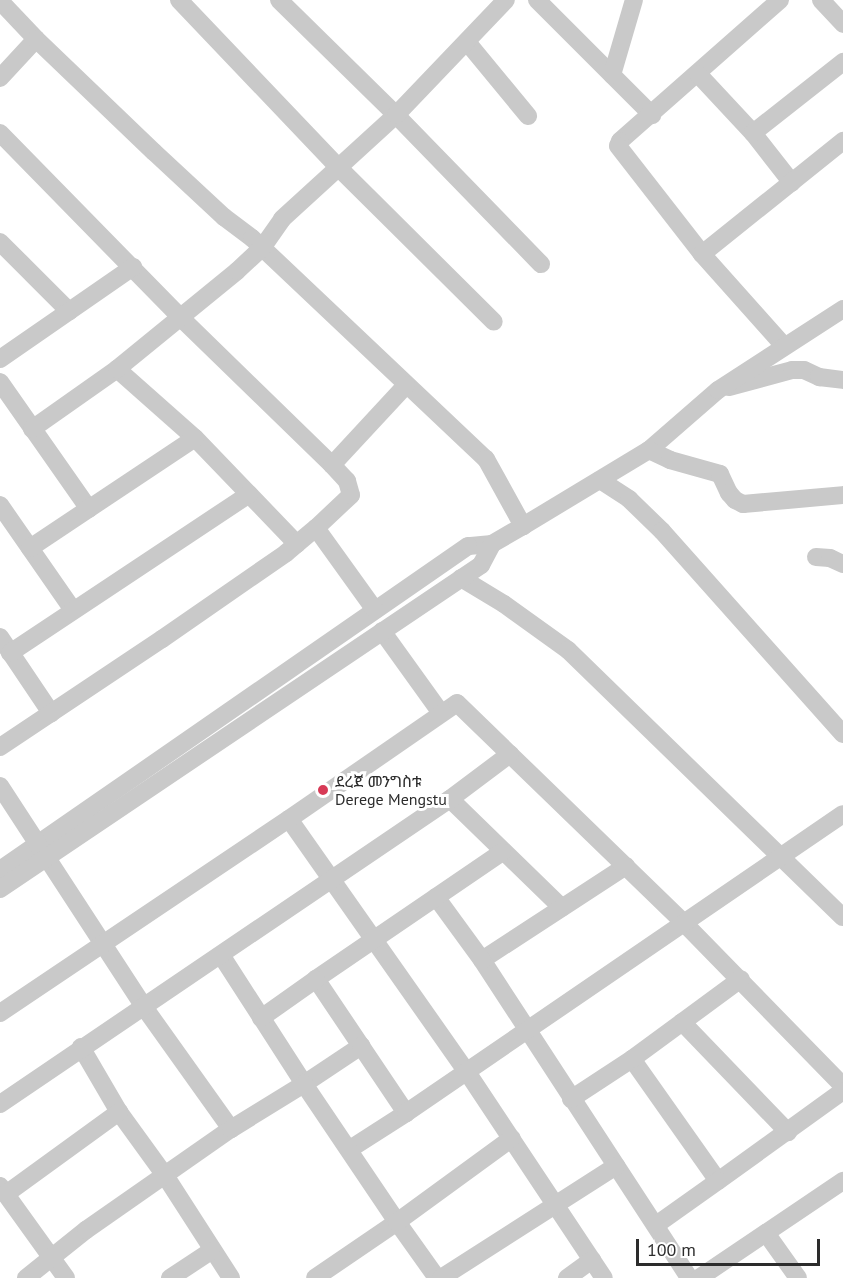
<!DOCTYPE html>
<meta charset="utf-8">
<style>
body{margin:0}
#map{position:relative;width:843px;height:1278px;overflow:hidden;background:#fff;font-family:"PT Sans","Noto Sans Ethiopic",sans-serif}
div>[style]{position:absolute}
.minor>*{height:18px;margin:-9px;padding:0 9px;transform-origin:9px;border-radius:9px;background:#c9c9c9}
.dots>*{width:16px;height:16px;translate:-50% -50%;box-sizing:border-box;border:3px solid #fff;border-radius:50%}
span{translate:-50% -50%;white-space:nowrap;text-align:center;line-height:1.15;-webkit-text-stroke:6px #fff;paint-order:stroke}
.poi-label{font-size:16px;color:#2c2c2c}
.left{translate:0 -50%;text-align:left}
.scale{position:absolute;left:636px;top:1239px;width:184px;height:27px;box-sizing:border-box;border:3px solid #2c2c2c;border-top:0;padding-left:8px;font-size:18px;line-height:21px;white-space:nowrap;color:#2c2c2c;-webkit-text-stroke:4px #fff;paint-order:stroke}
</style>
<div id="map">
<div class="minor">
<i style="left:179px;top:0;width:232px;rotate:46.4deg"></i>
<i style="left:339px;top:168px;width:218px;rotate:44.8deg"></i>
<i style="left:279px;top:0;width:164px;rotate:44.5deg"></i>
<i style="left:396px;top:115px;width:208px;rotate:45.8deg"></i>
<i style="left:537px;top:0;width:163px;rotate:45deg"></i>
<i style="left:780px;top:0;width:213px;rotate:138.6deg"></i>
<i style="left:620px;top:141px;width:5px;rotate:112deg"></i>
<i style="left:618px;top:146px;width:137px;rotate:52.1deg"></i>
<i style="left:702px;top:254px;width:122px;rotate:48.3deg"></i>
<i style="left:821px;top:0;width:33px;rotate:47deg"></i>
<i style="left:0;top:1px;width:52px;rotate:46.5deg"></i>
<i style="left:467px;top:42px;width:96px;rotate:50.5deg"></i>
<i style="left:698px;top:74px;width:81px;rotate:47deg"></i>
<i style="left:753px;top:133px;width:63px;rotate:52deg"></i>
<i style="left:612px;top:75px;width:78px;rotate:-73.7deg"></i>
<i style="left:0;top:78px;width:53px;rotate:-47.3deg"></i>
<i style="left:36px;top:39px;width:163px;rotate:43.8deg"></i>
<i style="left:154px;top:152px;width:96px;rotate:42.9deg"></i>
<i style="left:224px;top:217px;width:35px;rotate:37deg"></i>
<i style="left:252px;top:238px;width:322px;rotate:43.4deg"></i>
<i style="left:486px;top:459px;width:77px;rotate:61.1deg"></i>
<i style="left:523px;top:526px;width:36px;rotate:150deg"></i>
<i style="left:492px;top:544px;width:24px;rotate:175deg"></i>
<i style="left:468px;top:546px;width:569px;rotate:145.3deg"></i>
<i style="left:0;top:133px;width:259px;rotate:45.6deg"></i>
<i style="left:181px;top:318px;width:211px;rotate:44.2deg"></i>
<i style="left:332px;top:465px;width:109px;rotate:-47.2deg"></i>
<i style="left:753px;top:133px;width:115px;rotate:-38.3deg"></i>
<i style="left:0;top:242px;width:98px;rotate:45deg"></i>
<i style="left:702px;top:254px;width:181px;rotate:-38.7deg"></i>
<i style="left:0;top:359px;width:162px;rotate:-34.7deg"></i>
<i style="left:117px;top:369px;width:104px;rotate:41.5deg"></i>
<i style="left:195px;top:438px;width:147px;rotate:46.1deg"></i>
<i style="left:0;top:382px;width:155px;rotate:55deg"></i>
<i style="left:729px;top:387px;width:65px;rotate:-15.1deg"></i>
<i style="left:792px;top:370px;width:12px"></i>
<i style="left:804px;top:370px;width:17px;rotate:25deg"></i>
<i style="left:819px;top:377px;width:24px;rotate:7deg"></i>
<i style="left:32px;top:429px;width:104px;rotate:-35.2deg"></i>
<i style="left:117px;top:369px;width:155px;rotate:-39.2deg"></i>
<i style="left:237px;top:271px;width:34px;rotate:-43deg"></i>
<i style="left:262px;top:248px;width:35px;rotate:-55deg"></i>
<i style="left:282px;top:219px;width:154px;rotate:-42.4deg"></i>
<i style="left:396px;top:115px;width:159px;rotate:-46.3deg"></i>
<i style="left:649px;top:450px;width:91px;rotate:-41deg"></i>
<i style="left:718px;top:390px;width:149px;rotate:-32.9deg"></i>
<i style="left:600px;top:480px;width:35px;rotate:33deg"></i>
<i style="left:629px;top:499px;width:46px;rotate:44.1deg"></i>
<i style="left:662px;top:531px;width:272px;rotate:48.3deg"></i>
<i style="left:0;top:505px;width:128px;rotate:55.2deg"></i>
<i style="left:523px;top:526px;width:147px;rotate:-31.1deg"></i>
<i style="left:649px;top:450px;width:23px;rotate:25deg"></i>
<i style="left:670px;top:460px;width:52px;rotate:15.6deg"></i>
<i style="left:720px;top:474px;width:21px;rotate:65deg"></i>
<i style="left:729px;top:493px;width:9px;rotate:49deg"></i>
<i style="left:735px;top:500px;width:9px;rotate:27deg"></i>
<i style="left:743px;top:504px;width:100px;rotate:-5.1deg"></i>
<i style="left:316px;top:528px;width:101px;rotate:54.3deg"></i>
<i style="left:30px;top:548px;width:198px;rotate:-33.7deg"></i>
<i style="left:816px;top:557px;width:14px;rotate:4deg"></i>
<i style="left:830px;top:558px;width:14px;rotate:25deg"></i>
<i style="left:461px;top:578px;width:50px;rotate:31.2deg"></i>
<i style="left:504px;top:604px;width:79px;rotate:35.7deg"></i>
<i style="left:568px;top:650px;width:383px;rotate:44.2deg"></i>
<i style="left:382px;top:631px;width:101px;rotate:54.3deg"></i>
<i style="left:0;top:637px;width:92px;rotate:56.1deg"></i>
<i style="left:10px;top:653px;width:287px;rotate:-33.6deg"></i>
<i style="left:0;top:747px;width:195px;rotate:-33.7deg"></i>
<i style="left:162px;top:639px;width:151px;rotate:-34.7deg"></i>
<i style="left:286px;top:553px;width:39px;rotate:-40deg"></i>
<i style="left:316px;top:528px;width:48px;rotate:-43.3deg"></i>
<i style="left:351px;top:495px;width:15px;rotate:-106deg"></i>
<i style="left:347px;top:481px;width:22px;rotate:-133deg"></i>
<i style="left:0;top:786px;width:264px;rotate:56.9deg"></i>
<i style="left:144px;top:1007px;width:150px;rotate:54.5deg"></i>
<i style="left:450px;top:799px;width:156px;rotate:44.2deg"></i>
<i style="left:289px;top:819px;width:309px;rotate:54.9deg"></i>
<i style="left:467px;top:1072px;width:247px;rotate:56.4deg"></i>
<i style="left:626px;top:866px;width:172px;rotate:146.9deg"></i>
<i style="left:482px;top:960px;width:379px;rotate:56.9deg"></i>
<i style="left:0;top:889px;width:580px;rotate:-33.96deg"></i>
<i style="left:481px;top:565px;width:24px;rotate:-62deg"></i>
<i style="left:436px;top:897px;width:78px;rotate:53.9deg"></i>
<i style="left:221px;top:955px;width:153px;rotate:57.2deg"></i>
<i style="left:304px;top:1084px;width:69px;rotate:-33.7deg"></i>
<i style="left:361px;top:1046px;width:81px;rotate:-123.9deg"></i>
<i style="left:316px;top:979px;width:225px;rotate:-34.3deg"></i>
<i style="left:0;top:1013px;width:348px;rotate:-33.9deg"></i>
<i style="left:289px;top:819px;width:204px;rotate:-34.6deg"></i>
<i style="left:457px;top:703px;width:316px;rotate:44.1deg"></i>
<i style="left:684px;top:923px;width:228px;rotate:45.7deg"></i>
<i style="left:261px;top:1018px;width:67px;rotate:-35.3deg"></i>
<i style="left:682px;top:1022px;width:153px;rotate:46.1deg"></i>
<i style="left:361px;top:1046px;width:81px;rotate:56.1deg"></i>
<i style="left:81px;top:1047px;width:75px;rotate:59.7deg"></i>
<i style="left:119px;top:1112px;width:80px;rotate:54.1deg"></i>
<i style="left:166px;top:1177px;width:120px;rotate:57.2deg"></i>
<i style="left:632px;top:1059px;width:149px;rotate:54.8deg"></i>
<i style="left:718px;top:1181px;width:154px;rotate:-35.8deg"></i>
<i style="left:571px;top:1099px;width:73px;rotate:-33.3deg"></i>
<i style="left:632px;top:1059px;width:135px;rotate:-36.3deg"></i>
<i style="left:0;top:1104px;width:544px;rotate:-34.13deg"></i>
<i style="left:450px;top:799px;width:75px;rotate:-36.9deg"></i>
<i style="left:350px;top:1149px;width:67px;rotate:-32.7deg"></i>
<i style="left:406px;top:1113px;width:529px;rotate:-34.38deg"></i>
<i style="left:0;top:1186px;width:113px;rotate:54.3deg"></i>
<i style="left:6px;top:1194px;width:140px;rotate:-36deg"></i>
<i style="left:656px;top:1225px;width:76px;rotate:-35.4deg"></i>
<i style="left:766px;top:1233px;width:55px;rotate:54.6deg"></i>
<i style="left:26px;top:1278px;width:77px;rotate:-38.7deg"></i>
<i style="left:86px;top:1230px;width:177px;rotate:-34.9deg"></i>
<i style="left:231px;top:1129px;width:86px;rotate:-31.7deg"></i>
<i style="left:304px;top:1084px;width:166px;rotate:56deg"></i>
<i style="left:397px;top:1222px;width:99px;rotate:145.7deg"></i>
<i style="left:170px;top:1278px;width:49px;rotate:-33.4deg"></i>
<i style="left:437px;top:1278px;width:69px;rotate:-125.5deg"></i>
<i style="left:397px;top:1222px;width:142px;rotate:-36.1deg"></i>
<i style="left:441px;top:1278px;width:208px;rotate:-32.6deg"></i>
<i style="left:567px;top:1278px;width:31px;rotate:-36deg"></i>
<i style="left:699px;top:1278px;width:174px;rotate:-34deg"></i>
</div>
<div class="dots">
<i style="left:323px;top:790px;background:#d73a56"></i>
</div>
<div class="poi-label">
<span class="left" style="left:335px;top:790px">ደረጀ መንግስቱ<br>Derege Mengstu</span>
</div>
<div class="scale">100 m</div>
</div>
